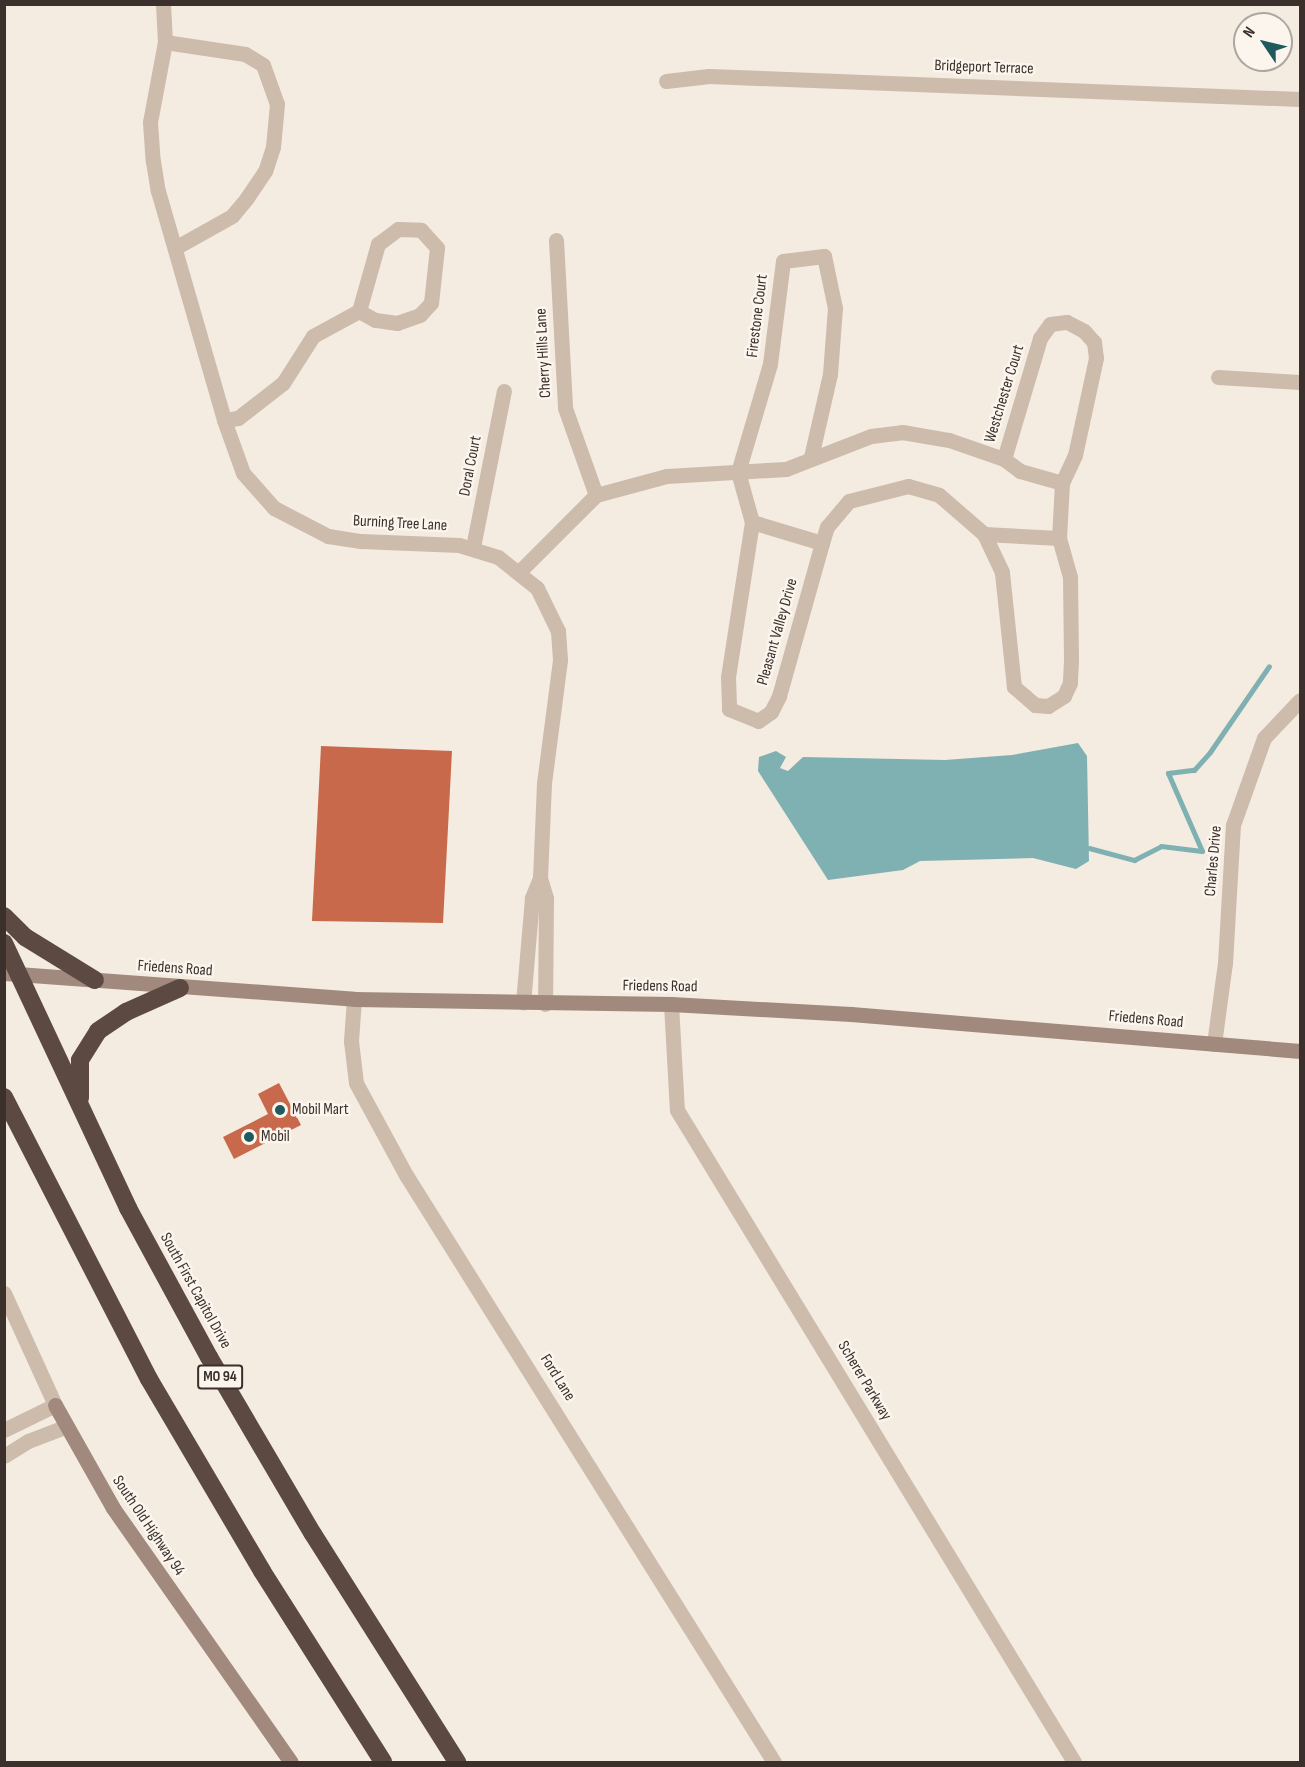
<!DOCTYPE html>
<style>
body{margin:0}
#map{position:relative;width:1305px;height:1767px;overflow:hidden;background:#f4ebe1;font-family:"Sofia Sans Condensed",sans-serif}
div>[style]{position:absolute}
.water>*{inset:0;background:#7fb0b2}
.stream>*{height:5px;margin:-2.5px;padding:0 2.5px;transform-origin:2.5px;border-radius:2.5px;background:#7fb0b2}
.building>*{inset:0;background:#c8694b}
.street>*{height:15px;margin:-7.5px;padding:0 7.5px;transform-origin:7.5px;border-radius:7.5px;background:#cdbbac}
.secondary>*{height:15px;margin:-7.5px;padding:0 7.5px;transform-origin:7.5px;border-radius:7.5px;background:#a18a7d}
.highway>*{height:18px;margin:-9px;padding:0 9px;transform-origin:9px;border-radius:9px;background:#5c4a42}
.dots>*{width:16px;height:16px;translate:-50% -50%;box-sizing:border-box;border:3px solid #fbf5ee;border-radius:50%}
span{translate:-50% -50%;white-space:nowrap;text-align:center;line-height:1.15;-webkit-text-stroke:5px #fbf5ee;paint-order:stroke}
.shield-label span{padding:2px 4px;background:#fbf5ee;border:2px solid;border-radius:4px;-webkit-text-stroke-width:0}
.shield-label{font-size:15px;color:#3b302b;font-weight:700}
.street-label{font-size:16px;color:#3b302b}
.poi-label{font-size:16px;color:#3b302b}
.left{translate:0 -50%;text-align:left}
.frame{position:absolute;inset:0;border:6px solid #3b302b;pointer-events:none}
.north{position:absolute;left:1233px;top:12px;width:60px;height:60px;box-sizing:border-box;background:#fbf5ee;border:2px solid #aea6a0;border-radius:50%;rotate:305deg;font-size:16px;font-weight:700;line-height:24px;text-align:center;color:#3b302b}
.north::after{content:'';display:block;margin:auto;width:21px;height:27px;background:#1f5a5e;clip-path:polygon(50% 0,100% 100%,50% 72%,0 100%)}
</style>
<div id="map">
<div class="water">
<i style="clip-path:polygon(1078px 743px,1087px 756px,1089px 861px,1076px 869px,1033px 858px,920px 861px,903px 870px,828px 880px,758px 771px,759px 757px,776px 751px,786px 757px,780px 768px,788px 771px,803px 757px,945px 760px,1012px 755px)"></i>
</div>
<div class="stream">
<i style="left:1089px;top:848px;width:47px;rotate:14.9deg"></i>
<i style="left:1134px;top:860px;width:30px;rotate:-27deg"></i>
<i style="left:1161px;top:846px;width:41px;rotate:7deg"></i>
<i style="left:1202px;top:851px;width:85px;rotate:-113.6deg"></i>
<i style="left:1168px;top:773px;width:26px;rotate:-7deg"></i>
<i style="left:1194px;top:770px;width:24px;rotate:-48deg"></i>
<i style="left:1210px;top:752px;width:104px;rotate:-55.5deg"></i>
</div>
<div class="building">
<i style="clip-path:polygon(321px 746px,452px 751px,443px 923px,312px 921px)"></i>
<i style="clip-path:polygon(279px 1083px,301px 1125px,234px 1159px,223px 1137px,268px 1114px,258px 1094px)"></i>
</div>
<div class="street">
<i style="left:163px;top:4px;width:38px;rotate:87deg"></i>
<i style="left:165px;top:42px;width:81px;rotate:100.6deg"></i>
<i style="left:150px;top:122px;width:39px;rotate:86deg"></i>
<i style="left:153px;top:161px;width:30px;rotate:81deg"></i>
<i style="left:158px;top:191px;width:238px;rotate:73.9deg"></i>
<i style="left:224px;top:420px;width:56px;rotate:70.3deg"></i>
<i style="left:243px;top:473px;width:47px;rotate:48.5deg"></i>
<i style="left:274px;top:508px;width:61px;rotate:27.4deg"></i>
<i style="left:328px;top:536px;width:33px;rotate:9deg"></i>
<i style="left:361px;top:541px;width:98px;rotate:2.3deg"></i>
<i style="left:459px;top:545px;width:41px;rotate:17.1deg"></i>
<i style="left:498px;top:557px;width:50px;rotate:38.5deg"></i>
<i style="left:537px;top:588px;width:48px;rotate:64deg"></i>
<i style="left:558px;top:631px;width:29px;rotate:86deg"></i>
<i style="left:560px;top:660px;width:124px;rotate:97.4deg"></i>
<i style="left:544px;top:783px;width:95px;rotate:92.4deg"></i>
<i style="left:540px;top:878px;width:22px;rotate:112deg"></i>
<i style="left:532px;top:898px;width:105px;rotate:94.9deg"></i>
<i style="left:165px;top:42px;width:81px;rotate:8.5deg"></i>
<i style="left:245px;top:54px;width:21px;rotate:31deg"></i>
<i style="left:263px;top:65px;width:41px;rotate:70.3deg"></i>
<i style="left:277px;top:104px;width:43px;rotate:95.3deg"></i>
<i style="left:273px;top:147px;width:25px;rotate:108deg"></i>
<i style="left:265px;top:171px;width:32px;rotate:124deg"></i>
<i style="left:247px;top:198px;width:23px;rotate:130deg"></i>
<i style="left:232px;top:216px;width:65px;rotate:150.7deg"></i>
<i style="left:666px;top:81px;width:43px;rotate:-6.6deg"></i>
<i style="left:709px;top:76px;width:591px;rotate:2.23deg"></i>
<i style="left:556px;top:240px;width:168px;rotate:86.9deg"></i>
<i style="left:565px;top:408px;width:92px;rotate:70.4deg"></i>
<i style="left:1218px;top:377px;width:82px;rotate:3.5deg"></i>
<i style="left:224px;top:420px;width:14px;rotate:-8deg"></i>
<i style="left:238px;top:418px;width:57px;rotate:-37.9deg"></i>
<i style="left:283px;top:383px;width:56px;rotate:-57.4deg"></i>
<i style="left:313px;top:336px;width:52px;rotate:-28.5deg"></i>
<i style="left:359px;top:311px;width:70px;rotate:-74.2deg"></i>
<i style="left:378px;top:244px;width:25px;rotate:-37deg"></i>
<i style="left:398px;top:229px;width:23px;rotate:2deg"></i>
<i style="left:421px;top:230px;width:24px;rotate:48deg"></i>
<i style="left:437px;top:248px;width:55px;rotate:96.2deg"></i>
<i style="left:431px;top:303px;width:16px;rotate:133deg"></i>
<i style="left:420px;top:315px;width:24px;rotate:161deg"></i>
<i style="left:397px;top:323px;width:22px;rotate:-172deg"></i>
<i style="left:375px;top:320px;width:18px;rotate:-151deg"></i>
<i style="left:811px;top:457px;width:85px;rotate:-77.1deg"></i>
<i style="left:830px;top:374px;width:66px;rotate:-85.7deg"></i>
<i style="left:835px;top:308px;width:53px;rotate:-101.9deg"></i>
<i style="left:824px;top:256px;width:41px;rotate:173deg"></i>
<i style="left:783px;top:261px;width:104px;rotate:97.2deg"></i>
<i style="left:770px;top:364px;width:113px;rotate:106.5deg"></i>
<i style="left:738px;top:472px;width:52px;rotate:74.4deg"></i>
<i style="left:752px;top:522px;width:73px;rotate:16.7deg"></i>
<i style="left:822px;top:543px;width:17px;rotate:-73deg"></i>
<i style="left:827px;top:527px;width:34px;rotate:-50deg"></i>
<i style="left:849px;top:501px;width:61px;rotate:-14.3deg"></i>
<i style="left:908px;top:486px;width:32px;rotate:16deg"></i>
<i style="left:939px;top:495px;width:60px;rotate:40.9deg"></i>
<i style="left:984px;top:534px;width:75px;rotate:3.1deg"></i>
<i style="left:1004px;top:459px;width:126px;rotate:-73.4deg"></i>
<i style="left:1040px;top:338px;width:17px;rotate:-54deg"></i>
<i style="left:1050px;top:324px;width:17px;rotate:-7deg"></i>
<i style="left:1067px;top:322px;width:19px;rotate:28deg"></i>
<i style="left:1084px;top:331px;width:15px;rotate:48deg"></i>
<i style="left:1094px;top:342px;width:16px;rotate:83deg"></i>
<i style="left:1096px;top:358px;width:99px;rotate:102.2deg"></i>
<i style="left:1075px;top:455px;width:31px;rotate:115deg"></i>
<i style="left:752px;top:522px;width:157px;rotate:98.8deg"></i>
<i style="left:728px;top:677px;width:32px;rotate:88deg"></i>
<i style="left:729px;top:709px;width:31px;rotate:22deg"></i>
<i style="left:758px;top:721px;width:16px;rotate:-35deg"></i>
<i style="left:771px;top:712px;width:18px;rotate:-63deg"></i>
<i style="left:779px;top:696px;width:159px;rotate:-74.3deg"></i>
<i style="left:473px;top:547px;width:159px;rotate:-78.8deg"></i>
<i style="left:520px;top:571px;width:107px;rotate:-45deg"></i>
<i style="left:596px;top:495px;width:73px;rotate:-15deg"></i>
<i style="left:667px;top:476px;width:119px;rotate:-3.4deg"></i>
<i style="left:786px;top:469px;width:91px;rotate:-21.2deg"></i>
<i style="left:871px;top:436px;width:31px;rotate:-7deg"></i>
<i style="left:902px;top:432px;width:48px;rotate:9.7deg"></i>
<i style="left:949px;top:440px;width:58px;rotate:19.1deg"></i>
<i style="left:1004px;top:459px;width:20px;rotate:37deg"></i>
<i style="left:1020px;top:471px;width:44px;rotate:15.9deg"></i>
<i style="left:1062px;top:483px;width:55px;rotate:93.1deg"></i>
<i style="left:1059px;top:538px;width:41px;rotate:74.2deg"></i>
<i style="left:1070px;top:577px;width:84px;rotate:89.3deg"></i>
<i style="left:1071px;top:661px;width:22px;rotate:93deg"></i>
<i style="left:1070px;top:683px;width:14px;rotate:115deg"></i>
<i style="left:1064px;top:696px;width:19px;rotate:148deg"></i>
<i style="left:1048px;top:706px;width:13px;rotate:-176deg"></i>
<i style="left:1035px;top:705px;width:28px;rotate:-139deg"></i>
<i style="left:1014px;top:687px;width:116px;rotate:-96deg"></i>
<i style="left:1002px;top:572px;width:42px;rotate:-115.3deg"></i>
<i style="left:540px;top:878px;width:21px;rotate:73deg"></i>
<i style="left:546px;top:898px;width:106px;rotate:90.5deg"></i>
<i style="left:354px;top:999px;width:42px;rotate:94.1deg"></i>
<i style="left:351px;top:1041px;width:42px;rotate:83.2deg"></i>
<i style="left:356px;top:1083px;width:105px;rotate:61.5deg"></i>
<i style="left:406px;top:1175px;width:693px;rotate:57.92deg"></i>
<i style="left:671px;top:1004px;width:106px;rotate:86.8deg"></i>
<i style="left:677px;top:1110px;width:763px;rotate:58.66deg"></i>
<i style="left:1214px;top:1044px;width:82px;rotate:-82.3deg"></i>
<i style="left:1225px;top:963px;width:138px;rotate:-86.7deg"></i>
<i style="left:1233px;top:825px;width:92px;rotate:-70.4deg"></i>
<i style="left:1264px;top:738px;width:52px;rotate:-46.5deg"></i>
<i style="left:4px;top:1293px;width:123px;rotate:65.5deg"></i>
<i style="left:55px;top:1405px;width:57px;rotate:153.9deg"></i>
<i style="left:4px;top:1456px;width:28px;rotate:-32deg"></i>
<i style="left:28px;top:1441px;width:40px;rotate:-21deg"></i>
</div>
<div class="secondary">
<i style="left:4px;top:973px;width:351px;rotate:4.2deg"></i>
<i style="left:354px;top:999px;width:317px;rotate:0.9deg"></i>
<i style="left:671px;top:1004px;width:180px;rotate:3.2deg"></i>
<i style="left:851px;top:1014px;width:451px;rotate:4.7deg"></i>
<i style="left:55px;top:1405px;width:118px;rotate:60.6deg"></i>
<i style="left:113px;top:1508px;width:310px;rotate:55deg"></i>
</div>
<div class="highway">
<i style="left:4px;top:916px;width:30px;rotate:45deg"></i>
<i style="left:25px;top:937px;width:82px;rotate:31.6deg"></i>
<i style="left:4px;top:943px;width:293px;rotate:64.9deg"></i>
<i style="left:128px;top:1208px;width:170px;rotate:61.5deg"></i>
<i style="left:209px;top:1357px;width:205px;rotate:59.6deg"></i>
<i style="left:313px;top:1534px;width:270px;rotate:57.7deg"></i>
<i style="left:4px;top:1097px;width:317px;rotate:62.8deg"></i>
<i style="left:149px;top:1379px;width:223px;rotate:59.5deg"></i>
<i style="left:262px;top:1571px;width:226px;rotate:57.6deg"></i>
<i style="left:80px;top:1098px;width:38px;rotate:-90deg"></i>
<i style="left:80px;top:1060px;width:34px;rotate:-58deg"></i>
<i style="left:98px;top:1031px;width:34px;rotate:-34deg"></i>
<i style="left:126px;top:1012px;width:59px;rotate:-24deg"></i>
</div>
<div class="dots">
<i style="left:280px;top:1110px;background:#1f5a5e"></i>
<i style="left:249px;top:1137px;background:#1f5a5e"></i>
</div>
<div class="shield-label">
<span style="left:220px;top:1377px">MO 94</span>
</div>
<div class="street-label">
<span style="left:984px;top:68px;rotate:2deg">Bridgeport Terrace</span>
<span style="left:758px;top:316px;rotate:-83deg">Firestone Court</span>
<span style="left:544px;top:353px;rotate:-93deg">Cherry Hills Lane</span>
<span style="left:1005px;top:394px;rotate:-73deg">Westchester Court</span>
<span style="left:471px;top:466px;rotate:-79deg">Doral Court</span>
<span style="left:400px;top:524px;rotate:3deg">Burning Tree Lane</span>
<span style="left:778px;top:632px;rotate:-74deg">Pleasant Valley Drive</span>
<span style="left:1214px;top:861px;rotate:-85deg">Charles Drive</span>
<span style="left:175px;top:969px;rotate:4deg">Friedens Road</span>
<span style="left:660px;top:987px;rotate:1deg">Friedens Road</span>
<span style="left:1146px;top:1020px;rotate:5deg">Friedens Road</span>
<span style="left:195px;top:1291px;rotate:61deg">South First Capitol Drive</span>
<span style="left:557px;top:1378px;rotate:58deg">Ford Lane</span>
<span style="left:864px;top:1381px;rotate:59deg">Scherer Parkway</span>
<span style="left:148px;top:1526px;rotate:56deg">South Old Highway 94</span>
</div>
<div class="poi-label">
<span class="left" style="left:292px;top:1110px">Mobil Mart</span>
<span class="left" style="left:261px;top:1137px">Mobil</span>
</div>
<div class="frame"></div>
<div class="north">N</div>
</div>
